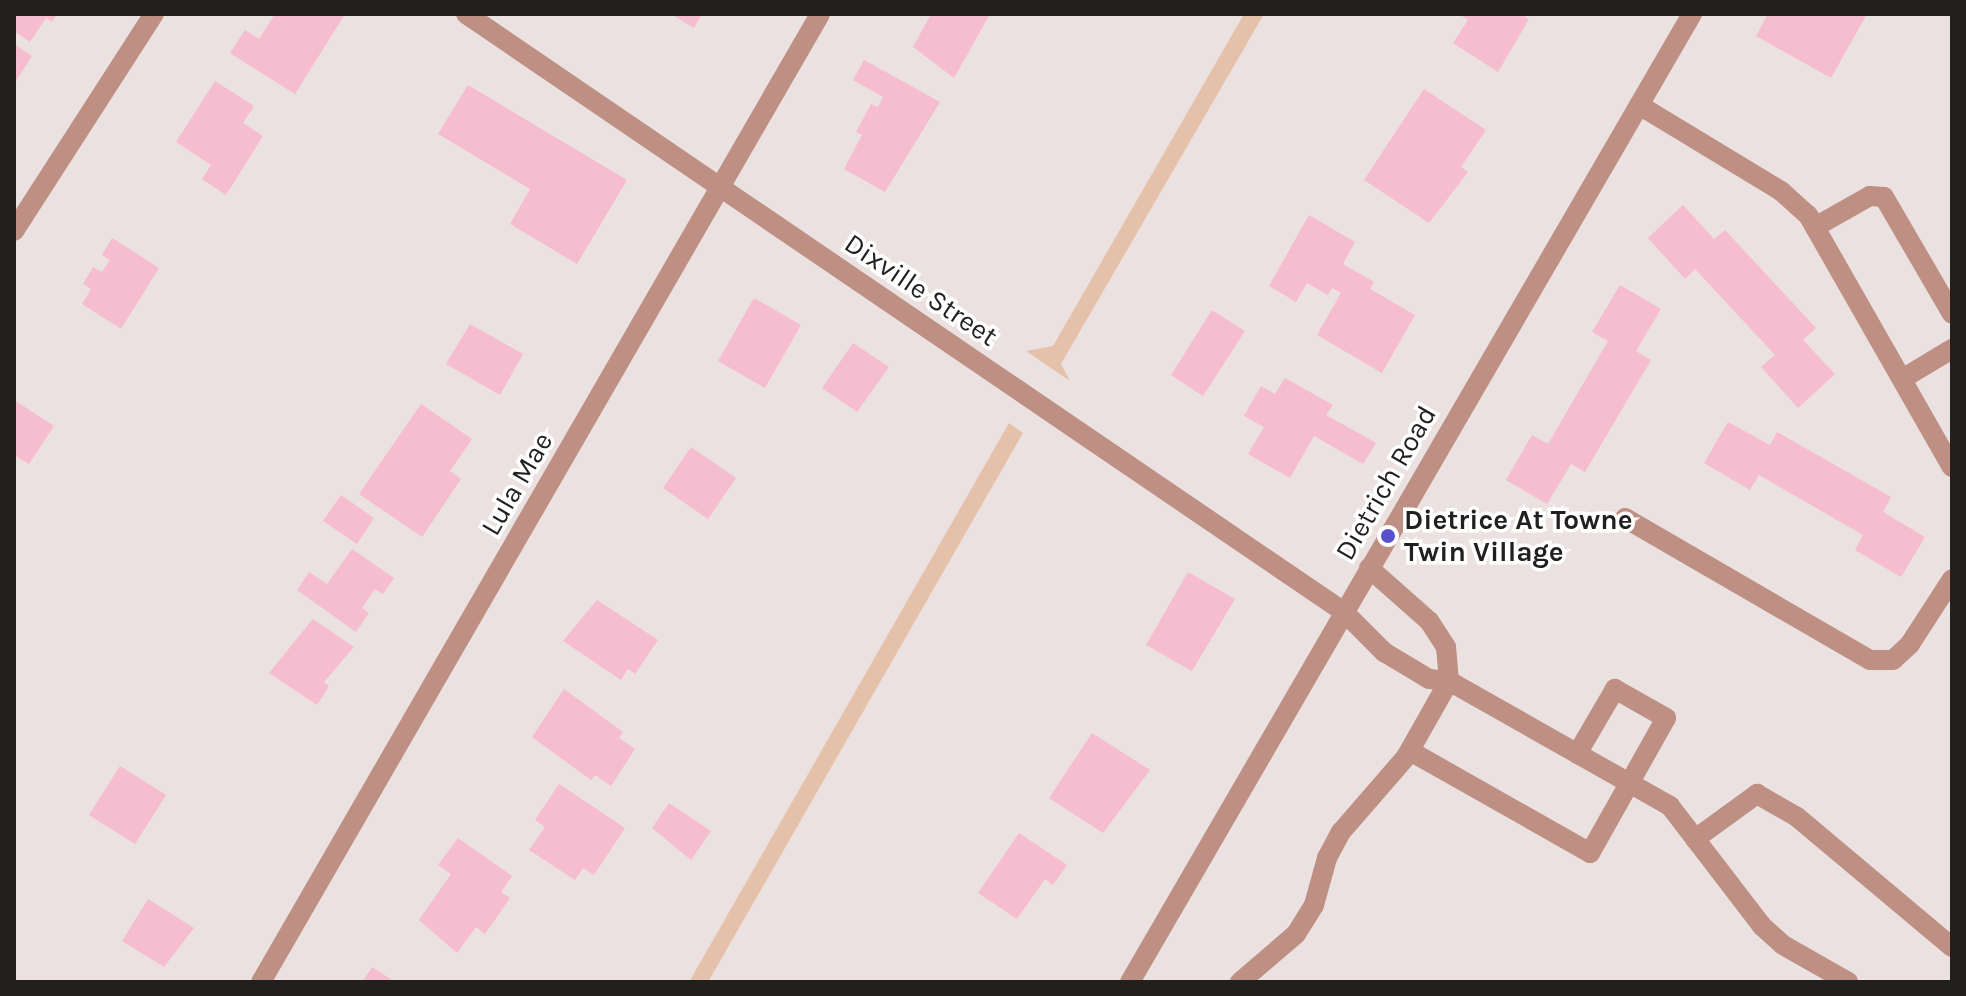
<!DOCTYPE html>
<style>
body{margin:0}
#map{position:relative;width:1966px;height:996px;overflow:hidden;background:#ebe1e1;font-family:Karla,sans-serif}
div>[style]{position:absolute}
.green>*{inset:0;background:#e6c1aa}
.building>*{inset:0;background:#f6bcd0}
.service>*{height:20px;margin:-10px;padding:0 10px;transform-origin:10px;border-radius:10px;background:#be8f83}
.minor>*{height:20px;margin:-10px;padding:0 10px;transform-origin:10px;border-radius:10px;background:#be8f83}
.dots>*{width:22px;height:22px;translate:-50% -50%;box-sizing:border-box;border:4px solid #fff;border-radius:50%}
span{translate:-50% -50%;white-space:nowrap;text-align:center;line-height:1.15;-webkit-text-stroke:7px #fff;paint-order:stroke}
.street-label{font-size:28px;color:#221f1f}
.poi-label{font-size:28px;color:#221f1f;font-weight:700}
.left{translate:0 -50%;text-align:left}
.frame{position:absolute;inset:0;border:16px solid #221f1f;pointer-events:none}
</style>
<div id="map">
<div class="green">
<i style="clip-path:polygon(1244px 14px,1264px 14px,1061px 364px,1070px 381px,1026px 351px,1053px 346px)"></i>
<i style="clip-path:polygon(1009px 423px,1023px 433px,708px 982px,689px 982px)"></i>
</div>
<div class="building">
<i style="clip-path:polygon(14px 14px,57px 14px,52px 22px,46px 18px,30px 42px,14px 31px)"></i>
<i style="clip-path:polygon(275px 14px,345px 14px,295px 94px,230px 53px,245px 30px,259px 39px)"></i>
<i style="clip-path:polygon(671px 14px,702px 14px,694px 28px)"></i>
<i style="clip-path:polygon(931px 14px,990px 14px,954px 78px,913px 47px)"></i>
<i style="clip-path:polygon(1459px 14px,1521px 14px,1529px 19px,1498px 72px,1453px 43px,1468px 20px)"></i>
<i style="clip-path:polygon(1768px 14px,1867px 14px,1831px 78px,1756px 36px)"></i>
<i style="clip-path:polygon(14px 44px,32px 56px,14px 84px)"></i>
<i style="clip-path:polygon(864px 60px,940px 102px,885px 192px,844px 169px,862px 135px,856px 132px,871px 104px,878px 107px,883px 97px,853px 80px)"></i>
<i style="clip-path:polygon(215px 81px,254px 106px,243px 123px,263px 136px,226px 195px,202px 179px,211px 165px,176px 142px)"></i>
<i style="clip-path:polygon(468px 85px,627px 180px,577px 264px,510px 224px,530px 189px,438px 134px)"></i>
<i style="clip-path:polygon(1424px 89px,1486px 130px,1461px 167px,1468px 172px,1429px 223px,1364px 180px)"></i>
<i style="clip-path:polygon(1683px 205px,1714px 239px,1725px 230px,1816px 328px,1803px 340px,1835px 374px,1798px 408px,1761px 367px,1775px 355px,1695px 269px,1685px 279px,1648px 238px)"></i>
<i style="clip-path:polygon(1309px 215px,1355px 242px,1343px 264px,1374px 282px,1370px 289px,1415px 315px,1382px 373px,1317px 335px,1341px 293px,1332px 288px,1328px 295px,1307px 283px,1296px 302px,1269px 286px)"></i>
<i style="clip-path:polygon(112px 238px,159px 268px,121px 329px,82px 304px,91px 289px,83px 284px,93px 267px,102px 272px,110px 260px,102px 255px)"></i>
<i style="clip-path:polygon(1620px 285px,1661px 309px,1636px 351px,1651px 360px,1585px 472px,1571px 464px,1547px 504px,1506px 480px,1532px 435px,1548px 444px,1608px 341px,1592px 332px)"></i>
<i style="clip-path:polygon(754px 298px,801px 325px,765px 388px,718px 361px)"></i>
<i style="clip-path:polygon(1212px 310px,1245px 331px,1203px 396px,1171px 375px)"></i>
<i style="clip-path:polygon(470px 324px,523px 354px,500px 395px,446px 364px)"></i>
<i style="clip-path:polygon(853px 343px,889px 367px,857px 412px,822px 388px)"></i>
<i style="clip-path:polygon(1285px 378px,1333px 405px,1326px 415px,1376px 443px,1363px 464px,1314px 436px,1290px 478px,1248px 454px,1264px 427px,1244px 416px,1261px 386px,1275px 394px)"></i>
<i style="clip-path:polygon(14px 400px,54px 426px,29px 464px,14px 455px)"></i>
<i style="clip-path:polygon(421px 404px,472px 439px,450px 471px,461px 479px,422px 537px,359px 494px)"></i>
<i style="clip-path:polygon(1728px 422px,1770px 445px,1777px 432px,1891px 497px,1883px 512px,1925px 537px,1901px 577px,1855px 550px,1863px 535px,1759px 475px,1750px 490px,1704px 463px)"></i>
<i style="clip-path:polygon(691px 447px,736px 478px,708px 519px,663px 488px)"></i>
<i style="clip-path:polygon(341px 495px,374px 518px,357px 544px,323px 521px)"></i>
<i style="clip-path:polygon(352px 549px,394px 578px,383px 594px,375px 589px,362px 608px,369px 613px,356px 632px,297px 590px,309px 572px,327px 584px)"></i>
<i style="clip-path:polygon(1188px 572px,1235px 599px,1192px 671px,1146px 645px)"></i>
<i style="clip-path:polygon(597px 600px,658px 640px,635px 674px,628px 669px,621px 680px,563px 641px)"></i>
<i style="clip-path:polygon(313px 619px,354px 647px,324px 682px,329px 686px,317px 705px,269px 673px)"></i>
<i style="clip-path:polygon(564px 689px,623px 732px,619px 738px,635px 749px,611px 786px,595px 775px,591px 780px,532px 737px)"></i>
<i style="clip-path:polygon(1092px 733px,1150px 770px,1103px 833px,1049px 798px)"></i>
<i style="clip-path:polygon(120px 766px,166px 795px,135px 844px,89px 815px)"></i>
<i style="clip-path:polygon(559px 784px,625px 828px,594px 875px,583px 868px,575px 880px,529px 850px,545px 827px,535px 820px)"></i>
<i style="clip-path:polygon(669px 803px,711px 831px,691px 860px,652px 828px)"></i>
<i style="clip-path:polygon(1019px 833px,1067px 865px,1053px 885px,1045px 879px,1017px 919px,978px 893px)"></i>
<i style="clip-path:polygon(458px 838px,512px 876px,501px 892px,510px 898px,485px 934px,476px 927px,457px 953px,419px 920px,451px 874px,438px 865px)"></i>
<i style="clip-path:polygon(148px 899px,194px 928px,164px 967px,122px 941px)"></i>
<i style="clip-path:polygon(372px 967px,395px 982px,362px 982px)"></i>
</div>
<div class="service">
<i style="left:1639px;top:105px;width:166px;rotate:31.2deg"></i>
<i style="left:1781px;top:191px;width:36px;rotate:42deg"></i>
<i style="left:1808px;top:215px;width:290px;rotate:60.3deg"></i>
<i style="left:1815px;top:227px;width:63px;rotate:-29.4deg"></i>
<i style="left:1870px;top:196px;width:14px;rotate:4deg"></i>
<i style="left:1884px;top:197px;width:135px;rotate:59.8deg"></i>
<i style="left:1902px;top:379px;width:58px;rotate:-31deg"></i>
<i style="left:1625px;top:518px;width:283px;rotate:30.1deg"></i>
<i style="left:1870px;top:660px;width:23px"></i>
<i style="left:1893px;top:660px;width:23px;rotate:-43deg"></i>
<i style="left:1910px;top:644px;width:77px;rotate:-57.1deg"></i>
<i style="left:1344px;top:612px;width:57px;rotate:45deg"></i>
<i style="left:1384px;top:652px;width:52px;rotate:31deg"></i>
<i style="left:1429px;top:679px;width:20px;rotate:6deg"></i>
<i style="left:1449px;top:681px;width:254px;rotate:29.5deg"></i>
<i style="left:1670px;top:806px;width:151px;rotate:52.5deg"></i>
<i style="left:1762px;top:926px;width:28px;rotate:42deg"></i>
<i style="left:1783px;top:945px;width:75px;rotate:29.6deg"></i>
<i style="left:1410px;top:751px;width:207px;rotate:29.5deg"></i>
<i style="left:1590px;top:853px;width:155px;rotate:-60.6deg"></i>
<i style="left:1666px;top:718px;width:59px;rotate:-150.4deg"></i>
<i style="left:1615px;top:689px;width:75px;rotate:120.3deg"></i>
<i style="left:1695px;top:839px;width:77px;rotate:-36deg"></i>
<i style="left:1757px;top:794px;width:46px;rotate:29.9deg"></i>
<i style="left:1797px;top:817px;width:202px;rotate:40deg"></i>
<i style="left:1240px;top:982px;width:74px;rotate:-40.6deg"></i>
<i style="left:1296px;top:934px;width:34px;rotate:-58deg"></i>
<i style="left:1314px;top:905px;width:49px;rotate:-74.5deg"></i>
<i style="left:1327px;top:858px;width:30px;rotate:-62deg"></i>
<i style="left:1341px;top:832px;width:99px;rotate:-49.1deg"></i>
<i style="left:1406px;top:757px;width:87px;rotate:-60.5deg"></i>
<i style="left:1449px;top:681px;width:34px;rotate:-95deg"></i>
<i style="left:1446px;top:647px;width:31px;rotate:-123deg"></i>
<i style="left:1429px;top:621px;width:80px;rotate:-138.5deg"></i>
</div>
<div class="minor">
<i style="left:466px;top:14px;width:1062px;rotate:34.26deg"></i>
<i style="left:14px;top:231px;width:258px;rotate:-57.2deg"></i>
<i style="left:261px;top:982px;width:1118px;rotate:-59.99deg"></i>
<i style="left:1130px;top:982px;width:1119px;rotate:-59.86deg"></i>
</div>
<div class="dots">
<i style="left:1388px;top:536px;background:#5852ca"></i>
</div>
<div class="street-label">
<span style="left:921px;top:290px;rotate:34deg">Dixville Street</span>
<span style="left:1386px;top:483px;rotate:-60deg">Dietrich Road</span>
<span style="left:517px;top:484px;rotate:-60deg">Lula Mae</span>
</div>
<div class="poi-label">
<span class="left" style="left:1404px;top:536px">Dietrice At Towne<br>Twin Village</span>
</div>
<div class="frame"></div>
</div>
